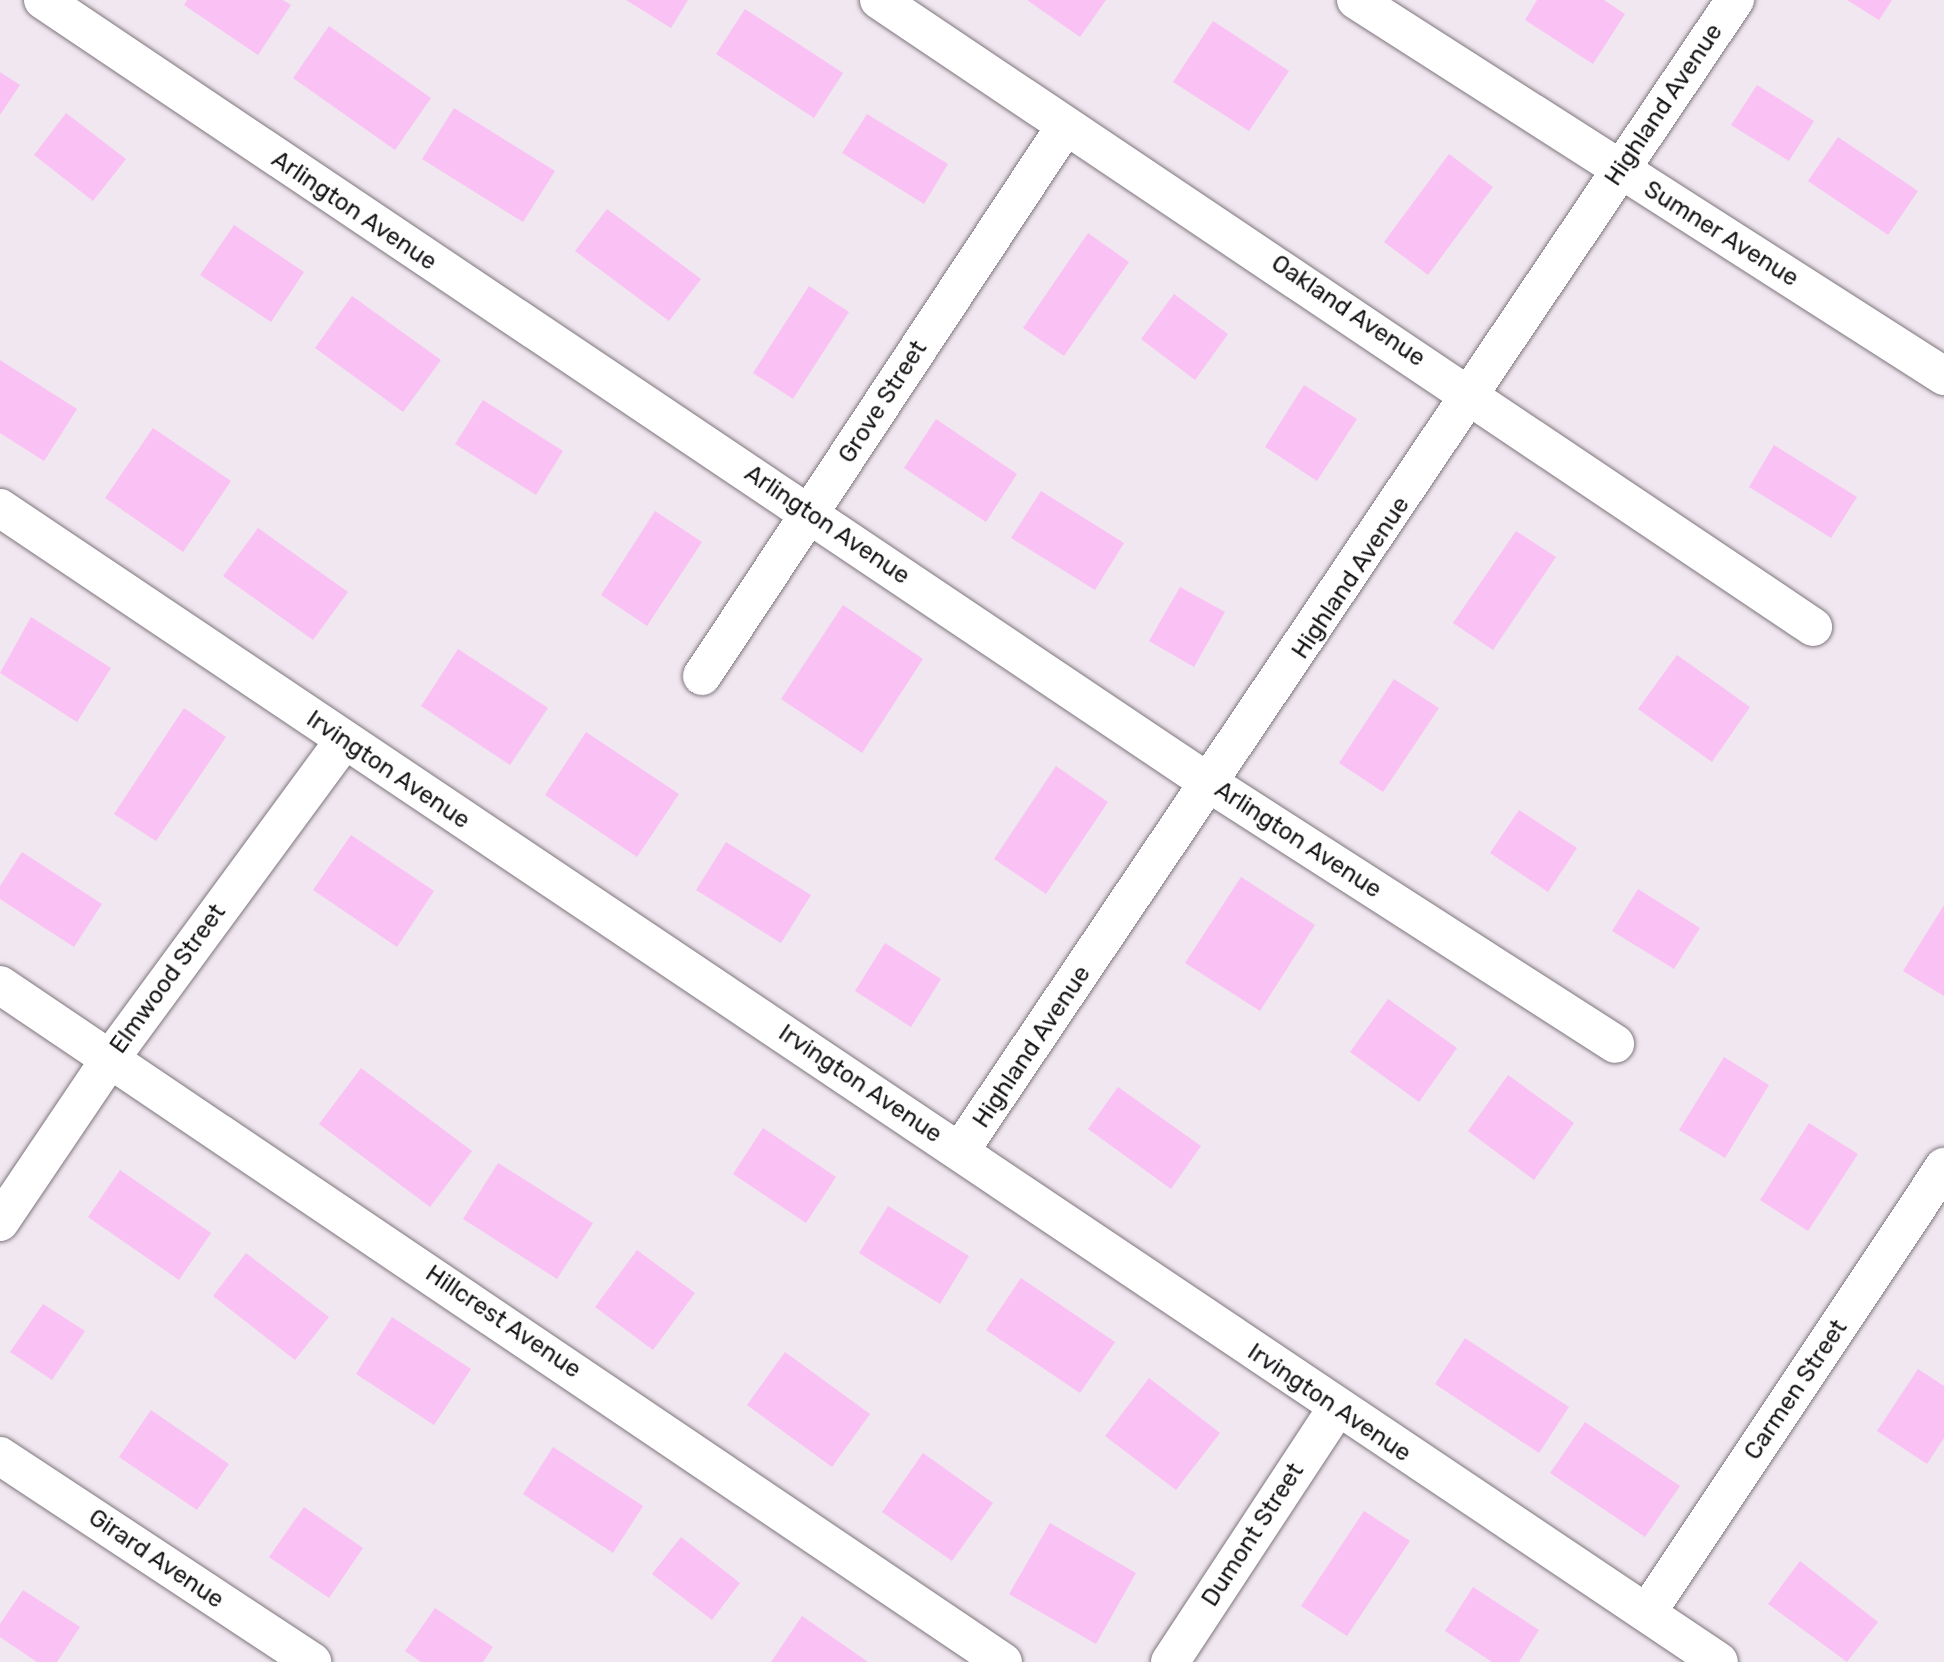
<!DOCTYPE html>
<style>
body{margin:0}
#map{position:relative;width:1944px;height:1662px;overflow:hidden;background:#f1e7f0;font-family:Rubik,sans-serif}
div>[style]{position:absolute}
.building>*{inset:0;background:#fac1f4}
.roads{filter:drop-shadow(0 0 2px #7e767d) drop-shadow(0 0 2px #7e767d)}
.minor>*{height:38px;margin:-19px;padding:0 19px;transform-origin:19px;border-radius:19px;background:#fff}
span{translate:-50% -50%;white-space:nowrap;text-align:center;line-height:1.15;-webkit-text-stroke:5px #fff;paint-order:stroke}
.street-label{font-size:24px;color:#181518}
</style>
<div id="map">
<div class="building">
<i style="clip-path:polygon(187px 0,283px 0,291px 5px,258px 55px,184px 5px)"></i>
<i style="clip-path:polygon(626px 0,688px 0,671px 28px)"></i>
<i style="clip-path:polygon(1027px 0,1106px 0,1080px 37px)"></i>
<i style="clip-path:polygon(1537px 0,1604px 0,1625px 14px,1593px 64px,1525px 20px)"></i>
<i style="clip-path:polygon(1847px 0,1892px 0,1879px 20px)"></i>
<i style="clip-path:polygon(745px 9px,843px 73px,814px 118px,716px 54px)"></i>
<i style="clip-path:polygon(1213px 21px,1289px 71px,1249px 131px,1173px 82px)"></i>
<i style="clip-path:polygon(329px 26px,431px 98px,395px 150px,293px 78px)"></i>
<i style="clip-path:polygon(0 72px,20px 85px,0 115px)"></i>
<i style="clip-path:polygon(1757px 85px,1814px 121px,1789px 161px,1731px 125px)"></i>
<i style="clip-path:polygon(454px 108px,555px 171px,523px 222px,422px 159px)"></i>
<i style="clip-path:polygon(66px 113px,126px 159px,93px 201px,34px 155px)"></i>
<i style="clip-path:polygon(867px 114px,948px 164px,924px 204px,842px 153px)"></i>
<i style="clip-path:polygon(1838px 137px,1918px 191px,1888px 235px,1808px 181px)"></i>
<i style="clip-path:polygon(1449px 154px,1493px 187px,1428px 275px,1384px 242px)"></i>
<i style="clip-path:polygon(607px 209px,701px 279px,669px 321px,575px 251px)"></i>
<i style="clip-path:polygon(234px 225px,304px 272px,271px 322px,200px 275px)"></i>
<i style="clip-path:polygon(1088px 233px,1129px 262px,1064px 356px,1023px 328px)"></i>
<i style="clip-path:polygon(809px 286px,849px 312px,793px 399px,753px 373px)"></i>
<i style="clip-path:polygon(1174px 294px,1228px 334px,1195px 380px,1141px 339px)"></i>
<i style="clip-path:polygon(352px 296px,441px 360px,403px 412px,315px 348px)"></i>
<i style="clip-path:polygon(0 360px,77px 409px,44px 461px,0 433px)"></i>
<i style="clip-path:polygon(1304px 385px,1357px 419px,1317px 481px,1265px 447px)"></i>
<i style="clip-path:polygon(483px 400px,563px 451px,536px 495px,455px 444px)"></i>
<i style="clip-path:polygon(936px 419px,1017px 474px,986px 522px,904px 468px)"></i>
<i style="clip-path:polygon(153px 428px,231px 481px,183px 552px,105px 498px)"></i>
<i style="clip-path:polygon(1774px 445px,1857px 497px,1831px 538px,1749px 487px)"></i>
<i style="clip-path:polygon(1041px 491px,1124px 543px,1095px 590px,1011px 538px)"></i>
<i style="clip-path:polygon(655px 511px,702px 542px,647px 626px,601px 595px)"></i>
<i style="clip-path:polygon(258px 528px,348px 592px,313px 640px,223px 576px)"></i>
<i style="clip-path:polygon(1516px 531px,1556px 557px,1493px 650px,1453px 623px)"></i>
<i style="clip-path:polygon(1180px 587px,1225px 612px,1194px 667px,1149px 641px)"></i>
<i style="clip-path:polygon(843px 605px,923px 659px,862px 753px,781px 699px)"></i>
<i style="clip-path:polygon(31px 617px,111px 668px,77px 722px,0 673px)"></i>
<i style="clip-path:polygon(458px 649px,548px 708px,510px 765px,421px 706px)"></i>
<i style="clip-path:polygon(1677px 655px,1750px 707px,1712px 762px,1638px 709px)"></i>
<i style="clip-path:polygon(1394px 679px,1439px 708px,1383px 792px,1339px 763px)"></i>
<i style="clip-path:polygon(184px 708px,226px 737px,156px 841px,114px 814px)"></i>
<i style="clip-path:polygon(586px 732px,679px 794px,637px 857px,545px 795px)"></i>
<i style="clip-path:polygon(1056px 766px,1108px 802px,1046px 894px,994px 859px)"></i>
<i style="clip-path:polygon(1519px 810px,1577px 848px,1548px 892px,1490px 853px)"></i>
<i style="clip-path:polygon(351px 835px,434px 891px,397px 947px,313px 890px)"></i>
<i style="clip-path:polygon(726px 842px,811px 895px,781px 943px,696px 890px)"></i>
<i style="clip-path:polygon(22px 852px,102px 904px,74px 947px,0 899px,0 886px)"></i>
<i style="clip-path:polygon(1241px 877px,1315px 925px,1260px 1011px,1185px 963px)"></i>
<i style="clip-path:polygon(1638px 889px,1700px 928px,1674px 969px,1612px 931px)"></i>
<i style="clip-path:polygon(1944px 905px,1944px 996px,1903px 971px)"></i>
<i style="clip-path:polygon(885px 943px,941px 979px,911px 1027px,855px 991px)"></i>
<i style="clip-path:polygon(1388px 999px,1457px 1048px,1419px 1102px,1350px 1052px)"></i>
<i style="clip-path:polygon(1724px 1057px,1769px 1085px,1725px 1158px,1679px 1130px)"></i>
<i style="clip-path:polygon(361px 1068px,472px 1151px,430px 1207px,319px 1124px)"></i>
<i style="clip-path:polygon(1508px 1075px,1574px 1123px,1534px 1180px,1468px 1131px)"></i>
<i style="clip-path:polygon(1118px 1087px,1201px 1146px,1171px 1189px,1088px 1129px)"></i>
<i style="clip-path:polygon(1809px 1123px,1858px 1154px,1808px 1231px,1760px 1200px)"></i>
<i style="clip-path:polygon(763px 1128px,836px 1177px,806px 1223px,733px 1174px)"></i>
<i style="clip-path:polygon(498px 1163px,593px 1223px,557px 1279px,463px 1219px)"></i>
<i style="clip-path:polygon(120px 1170px,211px 1233px,179px 1280px,88px 1217px)"></i>
<i style="clip-path:polygon(888px 1206px,969px 1256px,940px 1304px,859px 1253px)"></i>
<i style="clip-path:polygon(637px 1250px,695px 1293px,653px 1350px,595px 1307px)"></i>
<i style="clip-path:polygon(246px 1253px,329px 1317px,295px 1360px,213px 1296px)"></i>
<i style="clip-path:polygon(1021px 1278px,1115px 1342px,1080px 1393px,986px 1330px)"></i>
<i style="clip-path:polygon(43px 1304px,85px 1331px,52px 1380px,10px 1352px)"></i>
<i style="clip-path:polygon(392px 1317px,471px 1369px,434px 1425px,356px 1374px)"></i>
<i style="clip-path:polygon(1465px 1338px,1569px 1407px,1539px 1453px,1435px 1384px)"></i>
<i style="clip-path:polygon(785px 1352px,870px 1414px,832px 1467px,747px 1405px)"></i>
<i style="clip-path:polygon(1918px 1369px,1944px 1386px,1944px 1438px,1927px 1464px,1877px 1431px)"></i>
<i style="clip-path:polygon(1149px 1378px,1220px 1433px,1176px 1490px,1105px 1436px)"></i>
<i style="clip-path:polygon(151px 1410px,229px 1464px,197px 1510px,119px 1457px)"></i>
<i style="clip-path:polygon(1585px 1422px,1680px 1486px,1645px 1537px,1550px 1473px)"></i>
<i style="clip-path:polygon(553px 1447px,643px 1506px,613px 1553px,523px 1494px)"></i>
<i style="clip-path:polygon(923px 1453px,993px 1503px,952px 1561px,882px 1512px)"></i>
<i style="clip-path:polygon(304px 1507px,363px 1548px,329px 1598px,269px 1557px)"></i>
<i style="clip-path:polygon(1364px 1511px,1410px 1541px,1347px 1636px,1301px 1606px)"></i>
<i style="clip-path:polygon(1050px 1523px,1136px 1573px,1096px 1644px,1009px 1594px)"></i>
<i style="clip-path:polygon(681px 1537px,740px 1583px,712px 1620px,652px 1574px)"></i>
<i style="clip-path:polygon(1800px 1561px,1878px 1622px,1847px 1662px,1768px 1604px)"></i>
<i style="clip-path:polygon(1473px 1587px,1539px 1630px,1519px 1662px,1492px 1662px,1445px 1631px)"></i>
<i style="clip-path:polygon(23px 1590px,80px 1627px,57px 1662px,37px 1662px,0 1637px,0 1624px)"></i>
<i style="clip-path:polygon(435px 1608px,493px 1647px,483px 1662px,421px 1662px,405px 1651px)"></i>
<i style="clip-path:polygon(802px 1616px,868px 1662px,771px 1662px)"></i>
</div>
<div class="roads">
<div class="minor">
<i style="left:43px;top:0;width:1408px;rotate:33.88deg"></i>
<i style="left:1212px;top:785px;width:479px;rotate:32.7deg"></i>
<i style="left:879px;top:0;width:1125px;rotate:33.87deg"></i>
<i style="left:1356px;top:0;width:698px;rotate:32.6deg"></i>
<i style="left:0;top:508px;width:2070px;rotate:33.87deg"></i>
<i style="left:702px;top:676px;width:657px;rotate:-56.55deg"></i>
<i style="left:0;top:985px;width:1210px;rotate:34.02deg"></i>
<i style="left:960px;top:1151px;width:1388px;rotate:-56.05deg"></i>
<i style="left:0;top:1222px;width:197px;rotate:-56deg"></i>
<i style="left:110px;top:1059px;width:395px;rotate:-53.7deg"></i>
<i style="left:0;top:1456px;width:374px;rotate:33.4deg"></i>
<i style="left:1647px;top:1613px;width:536px;rotate:-56.34deg"></i>
<i style="left:1170px;top:1662px;width:303px;rotate:-56.7deg"></i>
</div>
</div>
<div class="street-label">
<span style="left:1664px;top:105px;rotate:-56deg">Highland Avenue</span>
<span style="left:354px;top:211px;rotate:34deg">Arlington Avenue</span>
<span style="left:1721px;top:234px;rotate:32deg">Sumner Avenue</span>
<span style="left:1348px;top:311px;rotate:34deg">Oakland Avenue</span>
<span style="left:883px;top:402px;rotate:-57deg">Grove Street</span>
<span style="left:827px;top:525px;rotate:34deg">Arlington Avenue</span>
<span style="left:1351px;top:578px;rotate:-56deg">Highland Avenue</span>
<span style="left:388px;top:770px;rotate:34deg">Irvington Avenue</span>
<span style="left:1298px;top:840px;rotate:33deg">Arlington Avenue</span>
<span style="left:168px;top:979px;rotate:-54deg">Elmwood Street</span>
<span style="left:1032px;top:1047px;rotate:-56deg">Highland Avenue</span>
<span style="left:860px;top:1084px;rotate:34deg">Irvington Avenue</span>
<span style="left:503px;top:1322px;rotate:34deg">Hillcrest Avenue</span>
<span style="left:1796px;top:1390px;rotate:-56deg">Carmen Street</span>
<span style="left:1329px;top:1403px;rotate:34deg">Irvington Avenue</span>
<span style="left:1253px;top:1535px;rotate:-57deg">Dumont Street</span>
<span style="left:156px;top:1559px;rotate:34deg">Girard Avenue</span>
</div>
</div>
